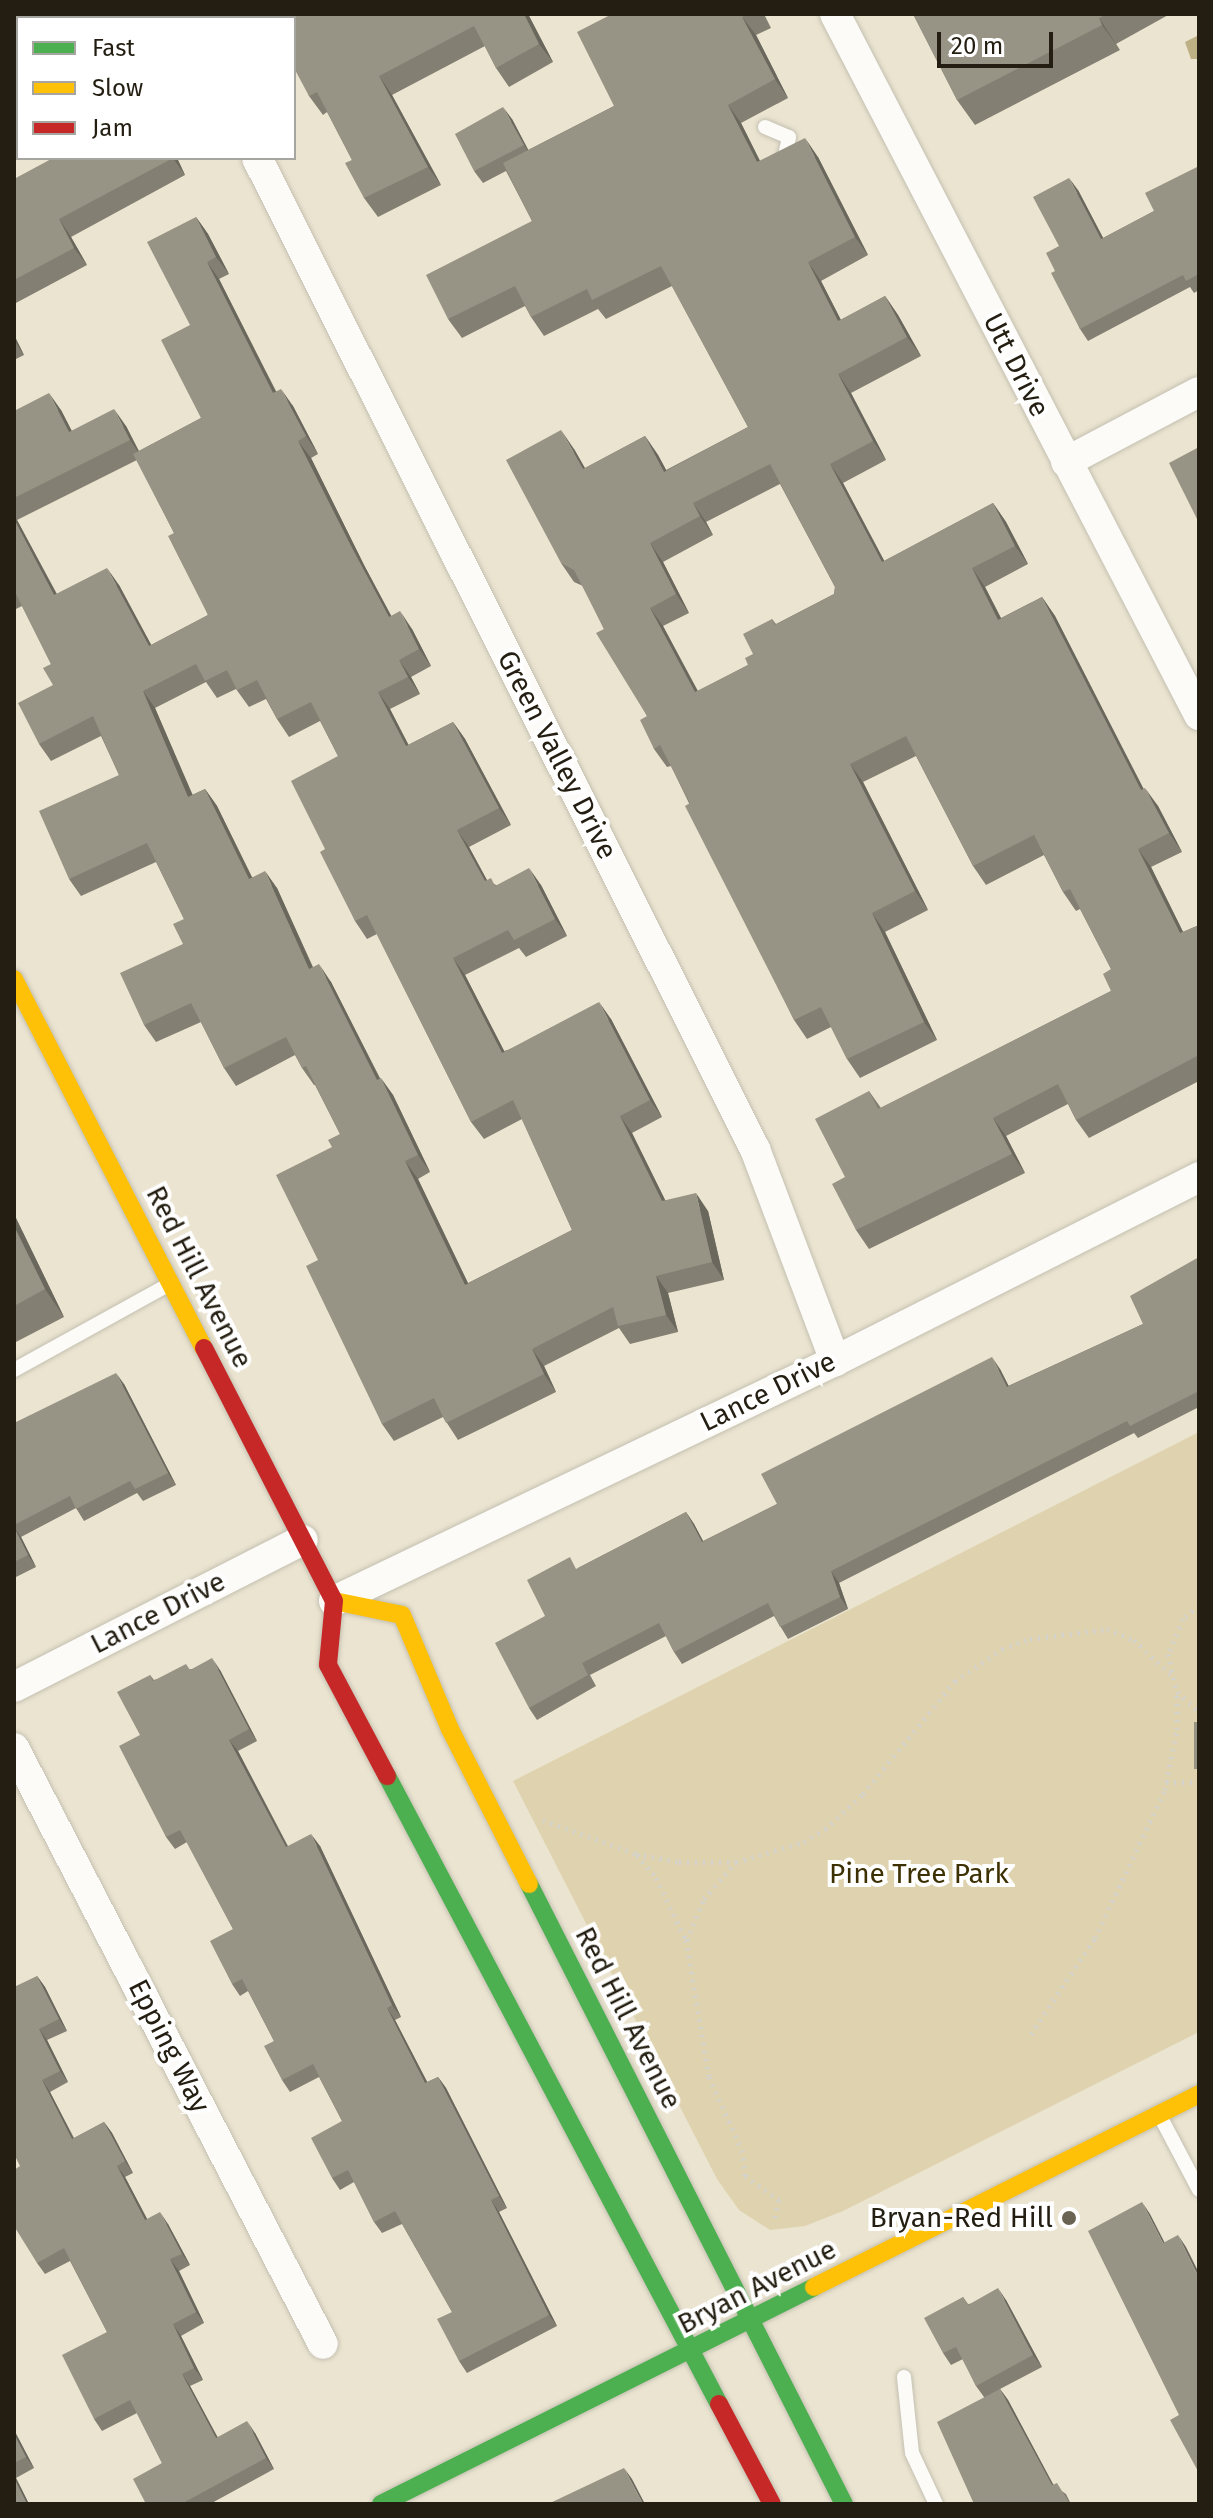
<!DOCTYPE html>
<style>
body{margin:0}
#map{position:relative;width:1213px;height:2518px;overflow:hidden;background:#ebe4d1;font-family:"Fira Sans",sans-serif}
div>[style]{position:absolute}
.green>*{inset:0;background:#dfd3af}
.water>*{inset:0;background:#beb085}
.path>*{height:5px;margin-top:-2.5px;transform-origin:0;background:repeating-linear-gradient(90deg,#d4d2cd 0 2px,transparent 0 8px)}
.roads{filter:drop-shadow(0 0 2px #c4c0b1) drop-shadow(0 0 2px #c4c0b1)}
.lane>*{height:14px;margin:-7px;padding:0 7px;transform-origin:7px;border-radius:7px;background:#fcfbf8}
.street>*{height:30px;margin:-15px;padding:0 15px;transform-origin:15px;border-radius:15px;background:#fcfbf8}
.fast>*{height:18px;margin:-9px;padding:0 9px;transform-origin:9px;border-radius:9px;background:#4caf50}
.slow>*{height:18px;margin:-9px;padding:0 9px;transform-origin:9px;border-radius:9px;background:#ffc107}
.jam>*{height:18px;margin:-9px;padding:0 9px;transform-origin:9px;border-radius:9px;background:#c62828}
.wall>*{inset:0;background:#837f72}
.shaded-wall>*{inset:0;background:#6a685d}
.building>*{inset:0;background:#989485}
.dots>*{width:22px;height:22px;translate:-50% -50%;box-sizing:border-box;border:4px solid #fff;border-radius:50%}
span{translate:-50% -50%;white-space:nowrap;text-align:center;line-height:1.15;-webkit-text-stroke:8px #fff;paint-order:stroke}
.street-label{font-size:28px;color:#231e11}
.park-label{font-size:28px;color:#3d3002}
.poi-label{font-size:28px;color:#231e11}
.right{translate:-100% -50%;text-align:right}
.frame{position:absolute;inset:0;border:16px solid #231e11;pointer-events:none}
.legend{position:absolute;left:16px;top:16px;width:280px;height:144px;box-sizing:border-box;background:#fff;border:2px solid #a7a5a0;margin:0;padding:10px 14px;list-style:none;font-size:24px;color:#231e11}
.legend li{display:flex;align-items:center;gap:16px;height:40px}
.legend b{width:40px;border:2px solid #a7a5a0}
.scale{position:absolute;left:937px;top:32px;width:116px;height:36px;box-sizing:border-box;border:4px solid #231e11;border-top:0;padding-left:10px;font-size:24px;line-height:28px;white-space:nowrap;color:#231e11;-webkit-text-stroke:6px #fff;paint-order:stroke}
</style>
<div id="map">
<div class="green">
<i style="clip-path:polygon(1199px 1432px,1199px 2032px,843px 2211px,805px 2226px,770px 2230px,739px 2210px,717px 2179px,513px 1781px)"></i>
</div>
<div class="water">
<i style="clip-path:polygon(1199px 35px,1199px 59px,1191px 59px,1185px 42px)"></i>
</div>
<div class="path">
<i style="left:1199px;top:1605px;width:21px;rotate:139deg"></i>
<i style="left:1183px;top:1619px;width:38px;rotate:113deg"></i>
<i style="left:1168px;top:1654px;width:39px;rotate:77deg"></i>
<i style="left:1177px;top:1692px;width:30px;rotate:42deg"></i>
<i style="left:1166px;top:1782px;width:33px"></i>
<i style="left:543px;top:1820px;width:99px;rotate:20.1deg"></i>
<i style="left:636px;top:1854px;width:44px;rotate:10.5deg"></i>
<i style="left:679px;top:1862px;width:57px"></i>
<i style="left:736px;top:1862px;width:71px;rotate:-16.4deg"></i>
<i style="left:804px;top:1842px;width:25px;rotate:-32deg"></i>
<i style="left:825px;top:1829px;width:52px;rotate:-42.6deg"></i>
<i style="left:863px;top:1794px;width:146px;rotate:-50.8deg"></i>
<i style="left:955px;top:1681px;width:57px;rotate:-34.2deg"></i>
<i style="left:1002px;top:1649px;width:30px;rotate:-20deg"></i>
<i style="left:1030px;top:1639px;width:78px;rotate:-7.4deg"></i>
<i style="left:1107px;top:1629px;width:29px;rotate:22deg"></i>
<i style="left:1134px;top:1640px;width:50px;rotate:43.4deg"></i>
<i style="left:637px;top:1855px;width:30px;rotate:50deg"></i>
<i style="left:656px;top:1878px;width:69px;rotate:64.2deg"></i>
<i style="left:686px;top:1940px;width:139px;rotate:80.5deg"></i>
<i style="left:709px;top:2077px;width:80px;rotate:65.7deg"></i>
<i style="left:742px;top:2150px;width:26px;rotate:83deg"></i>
<i style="left:745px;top:2176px;width:42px;rotate:35.2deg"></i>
<i style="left:779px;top:2200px;width:23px;rotate:103deg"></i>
<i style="left:687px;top:1940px;width:44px;rotate:-67.5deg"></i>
<i style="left:704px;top:1899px;width:49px;rotate:-49.1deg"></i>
<i style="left:1031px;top:2034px;width:115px;rotate:-56.3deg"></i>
<i style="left:1095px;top:1938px;width:164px;rotate:-64.7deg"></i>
<i style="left:1165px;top:1790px;width:62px;rotate:-78.9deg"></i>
<i style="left:1177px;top:1729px;width:37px;rotate:-90deg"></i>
</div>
<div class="roads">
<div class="lane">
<i style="left:765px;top:127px;width:26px;rotate:23deg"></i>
<i style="left:789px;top:137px;width:24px;rotate:102deg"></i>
<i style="left:14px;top:1370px;width:176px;rotate:-28.9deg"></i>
<i style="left:1161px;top:2118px;width:81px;rotate:62.2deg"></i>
<i style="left:904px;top:2377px;width:76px;rotate:84deg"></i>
<i style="left:912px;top:2453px;width:56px;rotate:64.8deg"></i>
</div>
<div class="street">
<i style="left:185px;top:14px;width:4px;rotate:63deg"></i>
<i style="left:835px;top:14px;width:790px;rotate:62.56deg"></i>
<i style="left:257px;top:158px;width:1109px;rotate:63.32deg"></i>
<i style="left:755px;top:1149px;width:227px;rotate:69.3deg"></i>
<i style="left:1066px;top:462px;width:150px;rotate:-27.8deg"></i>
<i style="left:334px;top:1601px;width:556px;rotate:-25.6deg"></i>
<i style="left:835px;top:1361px;width:408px;rotate:-26.8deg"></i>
<i style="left:14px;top:1687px;width:324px;rotate:-27deg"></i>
<i style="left:14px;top:1748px;width:671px;rotate:62.6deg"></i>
</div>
<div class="fast">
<i style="left:387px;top:1776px;width:710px;rotate:62.14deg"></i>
<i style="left:529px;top:1884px;width:695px;rotate:63.07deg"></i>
<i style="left:381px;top:2504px;width:484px;rotate:-26.6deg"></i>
</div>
<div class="slow">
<i style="left:131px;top:18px;width:9px;rotate:-27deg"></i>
<i style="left:14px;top:78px;width:4px;rotate:-27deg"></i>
<i style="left:14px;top:979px;width:415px;rotate:62.8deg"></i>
<i style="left:334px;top:1601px;width:69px;rotate:11.6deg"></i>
<i style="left:402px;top:1615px;width:124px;rotate:67.2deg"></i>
<i style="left:450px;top:1729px;width:174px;rotate:63deg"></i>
<i style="left:814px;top:2287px;width:431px;rotate:-26.6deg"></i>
</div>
<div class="jam">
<i style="left:204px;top:1348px;width:284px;rotate:62.8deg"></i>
<i style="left:334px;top:1601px;width:64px;rotate:95.4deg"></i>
<i style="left:328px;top:1665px;width:126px;rotate:62deg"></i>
<i style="left:719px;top:2404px;width:113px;rotate:62.1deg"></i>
</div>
</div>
<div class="wall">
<i style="clip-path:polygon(281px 14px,528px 14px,553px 62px,509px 87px,496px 68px,485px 46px,392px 95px,441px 185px,378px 217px,364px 198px,352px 160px,327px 112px,323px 115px,309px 96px)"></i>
<i style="clip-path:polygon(evenodd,612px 14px,764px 14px,771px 28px,756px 35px,788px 98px,741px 123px,760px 161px,818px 157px,868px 255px,821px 281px,841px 320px,885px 296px,898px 315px,921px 356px,851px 393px,886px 460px,843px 483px,884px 561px,993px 503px,1006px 522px,1028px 564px,985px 587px,1001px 618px,1042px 597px,1055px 616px,1143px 789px,1158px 806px,1182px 852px,1151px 867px,1183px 932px,1199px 925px,1199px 1081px,1089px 1138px,1076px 1120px,1068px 1104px,1006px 1136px,1025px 1173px,869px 1249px,856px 1230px,845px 1177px,869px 1091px,881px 1108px,1111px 991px,1111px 969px,1080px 909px,1076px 911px,1063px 892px,1044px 855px,986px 885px,973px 866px,916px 756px,863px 782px,928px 910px,885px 932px,937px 1040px,860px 1078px,847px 1059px,831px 1027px,807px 1039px,794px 1020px,671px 766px,667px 767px,654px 749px,647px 716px,604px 629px,583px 586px,574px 582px,561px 563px,574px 449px,585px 468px,645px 436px,658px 455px,666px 470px,748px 427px,672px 286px,606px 319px,598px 309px,544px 336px,531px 317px,525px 306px,462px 338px,448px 319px,532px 221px,506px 171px,483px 183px,474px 171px,512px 119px,528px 150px,614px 106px,612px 14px,780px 484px,835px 587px,834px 594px,776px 624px,772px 619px,748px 665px,698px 691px,663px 626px,689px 613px,663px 562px,713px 535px,706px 522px,780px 484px)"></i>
<i style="clip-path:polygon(913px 14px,1170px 14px,1116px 44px,1120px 50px,975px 125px,957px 100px)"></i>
<i style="clip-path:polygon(177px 158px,185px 175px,71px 237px,87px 265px,14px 304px,14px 179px)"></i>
<i style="clip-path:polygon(1199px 166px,1199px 290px,1194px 293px,1190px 287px,1088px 341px,1080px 329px,1055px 271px,1059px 246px,1078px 190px,1103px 238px,1154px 211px)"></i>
<i style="clip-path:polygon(evenodd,196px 217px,208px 234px,229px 274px,219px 279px,276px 391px,293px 406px,318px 454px,311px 458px,364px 565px,391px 616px,412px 629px,431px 666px,411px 677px,420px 694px,390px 709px,408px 745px,453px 722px,465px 739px,511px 825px,469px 847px,487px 880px,496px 885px,541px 885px,567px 936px,526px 957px,519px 948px,465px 975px,504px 1051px,611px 1019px,662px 1117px,632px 1133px,665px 1200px,708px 1211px,724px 1280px,668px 1293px,678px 1332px,630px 1344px,619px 1328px,544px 1366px,556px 1392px,458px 1440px,443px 1417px,394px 1441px,382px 1424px,318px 1260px,332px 1147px,340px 1134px,315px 1085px,314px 1085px,302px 1068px,295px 1055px,236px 1086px,224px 1068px,201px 1022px,156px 1042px,144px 1025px,183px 944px,184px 919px,156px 862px,81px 896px,69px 879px,119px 775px,101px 736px,51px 761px,39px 744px,53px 685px,51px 664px,22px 606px,14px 610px,14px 411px,61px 410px,72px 431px,126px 426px,139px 451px,201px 418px,190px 325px,196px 217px,137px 460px,174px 533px,208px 615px,151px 645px,119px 585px,57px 594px,17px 520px,137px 460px,196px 217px,206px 682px,217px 698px,236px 689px,249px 707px,266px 699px,277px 719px,289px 737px,320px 721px,338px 756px,325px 849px,355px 921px,367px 939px,377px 934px,471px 1122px,484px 1139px,522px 1119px,572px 1230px,468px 1283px,418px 1179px,430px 1172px,393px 1095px,380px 1078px,331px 982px,313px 967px,277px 888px,252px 877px,217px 806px,205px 789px,192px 795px,155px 708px,206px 682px)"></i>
<i style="clip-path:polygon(14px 335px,24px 355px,14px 360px)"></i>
<i style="clip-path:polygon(14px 1214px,64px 1317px,14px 1343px)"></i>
<i style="clip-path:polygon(1199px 1257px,1199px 1407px,1138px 1438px,1134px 1433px,839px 1583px,848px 1609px,788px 1639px,774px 1616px,682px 1664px,674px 1652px,666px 1636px,590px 1675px,596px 1686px,537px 1720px,529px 1708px,578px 1568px,686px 1512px,694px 1524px,703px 1541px,777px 1504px,1000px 1369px,1008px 1386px,1143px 1324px)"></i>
<i style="clip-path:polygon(124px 1384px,176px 1485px,143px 1501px,137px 1493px,84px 1521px,76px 1508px,21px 1537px,36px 1567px,14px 1578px,14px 1423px)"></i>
<i style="clip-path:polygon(191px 1669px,220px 1670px,257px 1741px,238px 1751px,288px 1846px,320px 1846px,401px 2017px,395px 2020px,427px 2082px,438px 2077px,446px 2088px,507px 2208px,499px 2212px,557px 2326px,467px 2373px,459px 2361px,452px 2312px,402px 2224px,382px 2233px,374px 2222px,354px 2182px,340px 2190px,332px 2178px,342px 2121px,319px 2077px,290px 2092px,282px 2080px,274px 2041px,248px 1991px,240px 1996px,232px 1984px,233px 1929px,187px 1842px,175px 1849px,166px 1837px,140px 1735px,150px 1675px,154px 1680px)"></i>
<i style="clip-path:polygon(37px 1976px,45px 1987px,67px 2031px,47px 2040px,68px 2082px,50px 2092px,74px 2138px,104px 2122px,112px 2133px,133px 2173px,125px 2177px,147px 2219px,168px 2224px,190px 2265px,179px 2271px,204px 2323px,181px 2336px,203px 2380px,190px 2386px,217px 2437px,255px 2433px,274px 2469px,210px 2504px,146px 2504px,162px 2463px,137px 2413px,102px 2431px,94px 2419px,107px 2332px,70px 2261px,45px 2274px,37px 2263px,20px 2166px)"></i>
<i style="clip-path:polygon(963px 2297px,968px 2304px,1006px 2300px,1042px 2367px,1000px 2389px,1008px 2400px,1053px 2485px,1066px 2494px,1071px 2504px,974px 2504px,984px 2397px,976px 2386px,963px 2359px,951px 2365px,943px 2353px)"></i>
<i style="clip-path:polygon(14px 2430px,34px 2468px,16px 2478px,29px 2504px,14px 2504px)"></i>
</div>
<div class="shaded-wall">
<i style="clip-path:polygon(524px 14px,528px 14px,553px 62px,539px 44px)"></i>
<i style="clip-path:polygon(742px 17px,756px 35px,788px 98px,775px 79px)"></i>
<i style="clip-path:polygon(1099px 18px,1116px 44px,1120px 50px,1102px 25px)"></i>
<i style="clip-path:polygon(379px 76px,392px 95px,441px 185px,428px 167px)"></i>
<i style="clip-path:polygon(728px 105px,741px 123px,770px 181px,757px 162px)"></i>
<i style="clip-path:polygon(503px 107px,512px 119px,532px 157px,524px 145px)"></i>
<i style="clip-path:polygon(805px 138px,818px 157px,868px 255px,855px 237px)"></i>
<i style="clip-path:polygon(173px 158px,177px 158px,185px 175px)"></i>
<i style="clip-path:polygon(1069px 178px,1078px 190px,1110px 251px,1101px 239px)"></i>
<i style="clip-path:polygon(196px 217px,208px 234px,229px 274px,216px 257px)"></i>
<i style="clip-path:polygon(59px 219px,71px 237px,87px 265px,74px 248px)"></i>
<i style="clip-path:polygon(207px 262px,219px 279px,285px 410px,273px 393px)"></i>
<i style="clip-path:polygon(808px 262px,821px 281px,851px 340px,838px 321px)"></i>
<i style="clip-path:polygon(885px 296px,898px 315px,921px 356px,907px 337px)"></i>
<i style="clip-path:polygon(14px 335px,24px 355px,14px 340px)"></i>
<i style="clip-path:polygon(838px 374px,851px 393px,886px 460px,873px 441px)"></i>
<i style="clip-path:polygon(281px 389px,293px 406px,318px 454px,306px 436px)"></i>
<i style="clip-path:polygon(49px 393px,61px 410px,81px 450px,69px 432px)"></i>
<i style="clip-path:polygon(114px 409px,126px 426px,142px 458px,130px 440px)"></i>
<i style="clip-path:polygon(561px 430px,574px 449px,596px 488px,583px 469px)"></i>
<i style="clip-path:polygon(645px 436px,658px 455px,677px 490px,664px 472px)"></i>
<i style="clip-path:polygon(298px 441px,311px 458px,364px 565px,401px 634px,389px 617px,352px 548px)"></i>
<i style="clip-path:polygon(830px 464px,843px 483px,895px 581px,882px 562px)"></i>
<i style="clip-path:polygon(693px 503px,706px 522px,713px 535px,700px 516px)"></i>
<i style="clip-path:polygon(993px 503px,1006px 522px,1028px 564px,1015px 546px)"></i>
<i style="clip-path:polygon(14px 515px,17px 520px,66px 612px,54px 595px,14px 519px)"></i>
<i style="clip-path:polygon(650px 543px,663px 562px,689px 613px,676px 594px)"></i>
<i style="clip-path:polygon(107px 568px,119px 585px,161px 663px,149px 646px)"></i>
<i style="clip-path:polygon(972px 568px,985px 587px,1011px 638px,998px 620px)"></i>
<i style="clip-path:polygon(1042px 597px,1055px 616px,1154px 809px,1141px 790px)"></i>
<i style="clip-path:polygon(650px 608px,663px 626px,708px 711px,695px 692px)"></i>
<i style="clip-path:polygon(400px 611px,412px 629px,431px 666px,419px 649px)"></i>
<i style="clip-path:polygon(399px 660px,411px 677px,420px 694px,408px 677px)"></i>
<i style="clip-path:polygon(143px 691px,155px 708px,201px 814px,188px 797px)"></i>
<i style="clip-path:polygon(378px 692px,390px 709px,418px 763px,406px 746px)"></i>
<i style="clip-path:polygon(453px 722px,465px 739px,511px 825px,499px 808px)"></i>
<i style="clip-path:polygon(850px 764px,863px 782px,928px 910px,915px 891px)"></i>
<i style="clip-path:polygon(1145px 788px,1158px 806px,1182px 852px,1169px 833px)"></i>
<i style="clip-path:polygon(205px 789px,217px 806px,261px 896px,249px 879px)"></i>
<i style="clip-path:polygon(457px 830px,469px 847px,497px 899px,485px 881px)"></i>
<i style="clip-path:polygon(1138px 849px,1151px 867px,1193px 952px,1180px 933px)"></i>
<i style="clip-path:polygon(529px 868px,541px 885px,567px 936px,555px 919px)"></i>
<i style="clip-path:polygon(265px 871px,277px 888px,321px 986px,309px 969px)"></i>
<i style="clip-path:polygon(872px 913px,885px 932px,937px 1040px,924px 1022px)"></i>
<i style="clip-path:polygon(453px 958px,465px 975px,514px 1070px,502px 1053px)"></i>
<i style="clip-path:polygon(319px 964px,331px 982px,389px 1097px,377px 1080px)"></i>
<i style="clip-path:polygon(599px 1002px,611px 1019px,662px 1117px,650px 1100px)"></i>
<i style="clip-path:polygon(381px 1078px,393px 1095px,430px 1172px,418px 1155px)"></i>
<i style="clip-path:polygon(620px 1116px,632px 1133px,674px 1218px,662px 1201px)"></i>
<i style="clip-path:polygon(993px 1118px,1006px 1136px,1025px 1173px,1012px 1154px)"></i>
<i style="clip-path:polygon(405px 1161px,418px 1179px,477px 1302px,465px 1285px)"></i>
<i style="clip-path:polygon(696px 1193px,708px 1211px,724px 1280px,712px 1262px)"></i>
<i style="clip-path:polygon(14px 1214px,64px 1317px,45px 1289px,14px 1226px)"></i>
<i style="clip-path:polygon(656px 1276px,668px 1293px,678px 1332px,666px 1315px)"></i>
<i style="clip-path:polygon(532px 1349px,544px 1366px,556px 1392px,544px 1374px)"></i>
<i style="clip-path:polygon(992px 1357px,1000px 1369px,1015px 1398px,1007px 1387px)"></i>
<i style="clip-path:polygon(116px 1373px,124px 1384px,176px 1485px,168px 1473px)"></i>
<i style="clip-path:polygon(686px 1512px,694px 1524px,710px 1554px,702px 1542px)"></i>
<i style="clip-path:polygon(14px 1527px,21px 1537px,36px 1567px,28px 1555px)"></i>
<i style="clip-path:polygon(831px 1571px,839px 1583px,848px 1609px,840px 1597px)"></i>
<i style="clip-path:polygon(212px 1658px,220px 1670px,257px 1741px,249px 1729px)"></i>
<i style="clip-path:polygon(229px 1740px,238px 1751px,294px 1859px,286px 1847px)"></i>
<i style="clip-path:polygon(311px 1834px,320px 1846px,401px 2017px,392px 2005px)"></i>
<i style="clip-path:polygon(37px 1976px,45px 1987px,67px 2031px,59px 2019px)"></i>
<i style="clip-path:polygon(387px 2008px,395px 2020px,434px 2095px,425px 2083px)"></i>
<i style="clip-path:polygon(39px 2029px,47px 2040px,68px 2082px,60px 2071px)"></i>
<i style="clip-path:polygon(438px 2077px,446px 2088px,507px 2208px,499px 2196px)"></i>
<i style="clip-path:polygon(42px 2080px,50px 2092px,80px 2151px,72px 2139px)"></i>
<i style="clip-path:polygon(104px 2122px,112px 2133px,133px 2173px,125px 2161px)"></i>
<i style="clip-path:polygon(117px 2166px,125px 2177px,154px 2232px,145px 2220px)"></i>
<i style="clip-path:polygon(491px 2200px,499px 2212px,557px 2326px,549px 2315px)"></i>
<i style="clip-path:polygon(1142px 2202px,1150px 2214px,1171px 2255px,1163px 2243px)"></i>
<i style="clip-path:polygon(160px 2212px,168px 2224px,190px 2265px,182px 2254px)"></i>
<i style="clip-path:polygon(1178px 2235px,1186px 2247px,1199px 2273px,1199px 2278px)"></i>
<i style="clip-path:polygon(170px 2259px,179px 2271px,204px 2323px,196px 2312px)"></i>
<i style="clip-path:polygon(998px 2288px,1006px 2300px,1042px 2367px,1033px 2355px)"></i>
<i style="clip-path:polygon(173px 2324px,181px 2336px,203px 2380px,194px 2368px)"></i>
<i style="clip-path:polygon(182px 2374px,190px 2386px,224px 2449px,216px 2438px)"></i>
<i style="clip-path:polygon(1000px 2389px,1008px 2400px,1060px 2497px,1052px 2485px)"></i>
<i style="clip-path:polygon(247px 2421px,255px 2433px,274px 2469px,266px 2458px)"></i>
<i style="clip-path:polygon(14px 2430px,34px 2468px,26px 2457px,14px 2434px)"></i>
<i style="clip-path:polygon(624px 2468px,632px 2479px,645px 2504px,643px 2504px)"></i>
<i style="clip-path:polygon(14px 2475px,16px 2478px,29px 2504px,27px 2504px,14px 2478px)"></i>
</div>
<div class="building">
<i style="clip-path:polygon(281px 14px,524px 14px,539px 44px,496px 68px,474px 26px,379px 76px,428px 167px,364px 198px,345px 163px,352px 160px,317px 92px,309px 96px,294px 68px,294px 18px,274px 18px)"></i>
<i style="clip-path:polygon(evenodd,612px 14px,748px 14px,742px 17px,775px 79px,728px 105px,757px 162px,805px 138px,855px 237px,808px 262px,838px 321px,885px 296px,907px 337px,838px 374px,873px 441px,830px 464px,882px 562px,993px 503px,1015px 546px,972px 568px,998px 620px,1042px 597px,1141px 790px,1145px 788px,1169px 833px,1138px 849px,1180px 933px,1199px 925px,1199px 1055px,1076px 1120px,1058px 1084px,993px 1118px,1012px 1154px,856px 1230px,832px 1184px,845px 1177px,815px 1119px,869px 1091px,878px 1109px,1111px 991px,1103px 974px,1111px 969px,1070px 889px,1063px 892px,1034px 835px,973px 866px,906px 736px,850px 764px,915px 891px,872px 913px,924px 1022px,847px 1059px,821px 1007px,794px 1020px,685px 806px,690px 803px,660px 745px,654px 749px,640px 720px,647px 716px,596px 633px,604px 629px,574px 570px,561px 563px,506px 460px,561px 430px,583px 469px,645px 436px,664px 472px,748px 427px,661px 266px,592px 300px,587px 289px,531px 317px,515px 286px,448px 319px,426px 275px,532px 221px,503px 163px,614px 106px,577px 32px,612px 14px,770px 464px,835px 587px,834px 594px,775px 625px,772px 619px,743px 634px,753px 654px,745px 658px,748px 665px,695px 692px,650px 608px,676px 594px,650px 543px,700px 516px,693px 503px,770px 464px)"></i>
<i style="clip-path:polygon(913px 14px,1107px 14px,1099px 18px,1102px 25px,957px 100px)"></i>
<i style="clip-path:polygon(503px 107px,524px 145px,474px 171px,455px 134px)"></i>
<i style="clip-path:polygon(53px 158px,173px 158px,59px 219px,74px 248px,14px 280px,14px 179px)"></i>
<i style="clip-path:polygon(1199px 166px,1199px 274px,1186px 281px,1183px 275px,1080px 329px,1051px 273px,1055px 271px,1046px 253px,1059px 246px,1033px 197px,1069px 178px,1101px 239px,1154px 211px,1145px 193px)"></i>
<i style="clip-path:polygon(evenodd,196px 217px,216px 257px,207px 262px,273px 393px,281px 389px,306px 436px,298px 441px,352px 548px,389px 617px,400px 611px,419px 649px,399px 660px,408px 677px,378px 692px,406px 746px,453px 722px,499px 808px,457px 830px,485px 881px,491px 878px,495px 886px,529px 868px,555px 919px,514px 940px,508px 930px,453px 958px,502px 1053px,599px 1002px,650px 1100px,620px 1116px,662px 1201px,696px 1193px,712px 1262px,656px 1276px,666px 1315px,618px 1326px,613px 1307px,532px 1349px,544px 1374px,446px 1423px,434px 1398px,382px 1424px,306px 1266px,318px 1260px,276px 1175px,332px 1147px,328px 1140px,340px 1134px,306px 1066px,302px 1068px,286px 1037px,224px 1068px,191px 1003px,144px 1025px,120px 973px,183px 944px,173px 924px,184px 919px,147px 843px,69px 879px,39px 811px,119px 775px,93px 716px,39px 744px,18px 703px,53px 685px,43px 668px,51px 664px,14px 590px,14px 519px,54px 595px,107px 568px,149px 646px,208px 615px,168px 536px,174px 533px,133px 454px,201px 418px,161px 340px,190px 325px,147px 242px,196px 217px,196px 664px,205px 681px,227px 670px,237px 690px,257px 680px,277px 719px,311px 702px,338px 756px,291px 781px,325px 849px,320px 852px,355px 921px,367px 915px,471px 1122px,513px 1100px,572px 1230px,465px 1285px,405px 1161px,418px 1155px,381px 1078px,377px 1080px,319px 964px,309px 969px,265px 871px,249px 879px,205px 789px,188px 797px,143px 691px,196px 664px)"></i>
<i style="clip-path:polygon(49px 393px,69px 432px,114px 409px,130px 440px,14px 498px,14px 411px)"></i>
<i style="clip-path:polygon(1199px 447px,1199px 523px,1169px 463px)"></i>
<i style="clip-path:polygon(14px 1226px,45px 1289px,14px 1306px)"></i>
<i style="clip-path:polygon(1199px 1257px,1199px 1391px,1130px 1426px,1127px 1421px,831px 1571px,840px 1597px,780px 1627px,768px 1603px,674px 1652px,659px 1623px,582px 1663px,588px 1675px,529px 1708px,495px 1643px,545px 1616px,527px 1580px,570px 1557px,576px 1569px,686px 1512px,702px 1542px,777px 1504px,761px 1474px,992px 1357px,1007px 1387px,1143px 1324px,1130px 1296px)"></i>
<i style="clip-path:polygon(116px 1373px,168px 1473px,135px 1489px,130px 1481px,76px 1509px,70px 1496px,14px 1525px,14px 1423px)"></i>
<i style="clip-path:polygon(14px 1527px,28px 1555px,14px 1562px)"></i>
<i style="clip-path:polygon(212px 1658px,249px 1729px,229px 1740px,286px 1847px,311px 1834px,392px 2005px,387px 2008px,425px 2083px,438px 2077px,499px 2196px,491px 2200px,549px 2315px,459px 2361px,437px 2319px,452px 2312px,395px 2211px,374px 2222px,348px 2170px,332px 2178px,311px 2138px,342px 2121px,313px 2064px,282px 2080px,264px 2046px,274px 2041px,242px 1979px,232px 1984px,210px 1941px,233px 1929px,180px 1830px,166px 1837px,119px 1746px,140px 1735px,117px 1692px,150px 1675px,153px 1681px,186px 1664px,190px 1670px)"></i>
<i style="clip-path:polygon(1194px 1722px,1199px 1722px,1199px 1769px,1194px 1769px)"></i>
<i style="clip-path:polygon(37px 1976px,59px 2019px,39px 2029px,60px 2071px,42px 2080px,72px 2139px,104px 2122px,125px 2161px,117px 2166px,145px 2220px,160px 2212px,182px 2254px,170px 2259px,196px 2312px,173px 2324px,194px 2368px,182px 2374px,216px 2438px,247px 2421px,266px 2458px,181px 2504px,146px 2504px,133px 2479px,162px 2463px,130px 2400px,94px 2419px,62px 2355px,107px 2332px,64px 2248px,37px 2263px,14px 2226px,14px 2170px,20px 2166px,14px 2154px,14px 1987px)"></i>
<i style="clip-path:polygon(1142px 2202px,1163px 2243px,1178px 2235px,1199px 2278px,1199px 2473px,1170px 2420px,1179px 2415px,1088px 2231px)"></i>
<i style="clip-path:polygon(998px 2288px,1033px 2355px,976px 2386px,956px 2347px,943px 2353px,924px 2318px,963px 2297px,968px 2305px)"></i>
<i style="clip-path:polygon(1000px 2389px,1052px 2485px,1057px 2483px,1070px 2504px,994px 2504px,993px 2502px,989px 2504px,974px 2504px,937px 2422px)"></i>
<i style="clip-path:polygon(14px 2434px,26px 2457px,14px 2463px)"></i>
<i style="clip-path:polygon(624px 2468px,643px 2504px,548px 2504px)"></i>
<i style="clip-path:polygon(14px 2478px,27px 2504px,14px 2504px)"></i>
</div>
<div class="dots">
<i style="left:1069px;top:2218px;background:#696354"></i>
</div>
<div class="street-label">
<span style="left:1016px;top:365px;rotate:63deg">Utt Drive</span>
<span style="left:557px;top:755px;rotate:63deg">Green Valley Drive</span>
<span style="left:199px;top:1277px;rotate:63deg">Red Hill Avenue</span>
<span style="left:768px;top:1392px;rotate:-26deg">Lance Drive</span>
<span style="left:158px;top:1613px;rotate:-27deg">Lance Drive</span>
<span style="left:628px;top:2018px;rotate:63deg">Red Hill Avenue</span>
<span style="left:169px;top:2046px;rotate:63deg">Epping Way</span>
<span style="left:757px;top:2287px;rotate:-27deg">Bryan Avenue</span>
</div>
<div class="park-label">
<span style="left:919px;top:1874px">Pine Tree Park</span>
</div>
<div class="poi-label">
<span class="right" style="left:1053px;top:2218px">Bryan-Red Hill</span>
</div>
<div class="frame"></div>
<ul class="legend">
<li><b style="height:10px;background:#4caf50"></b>Fast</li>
<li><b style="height:10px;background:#ffc107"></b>Slow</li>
<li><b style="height:10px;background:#c62828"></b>Jam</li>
</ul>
<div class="scale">20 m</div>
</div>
